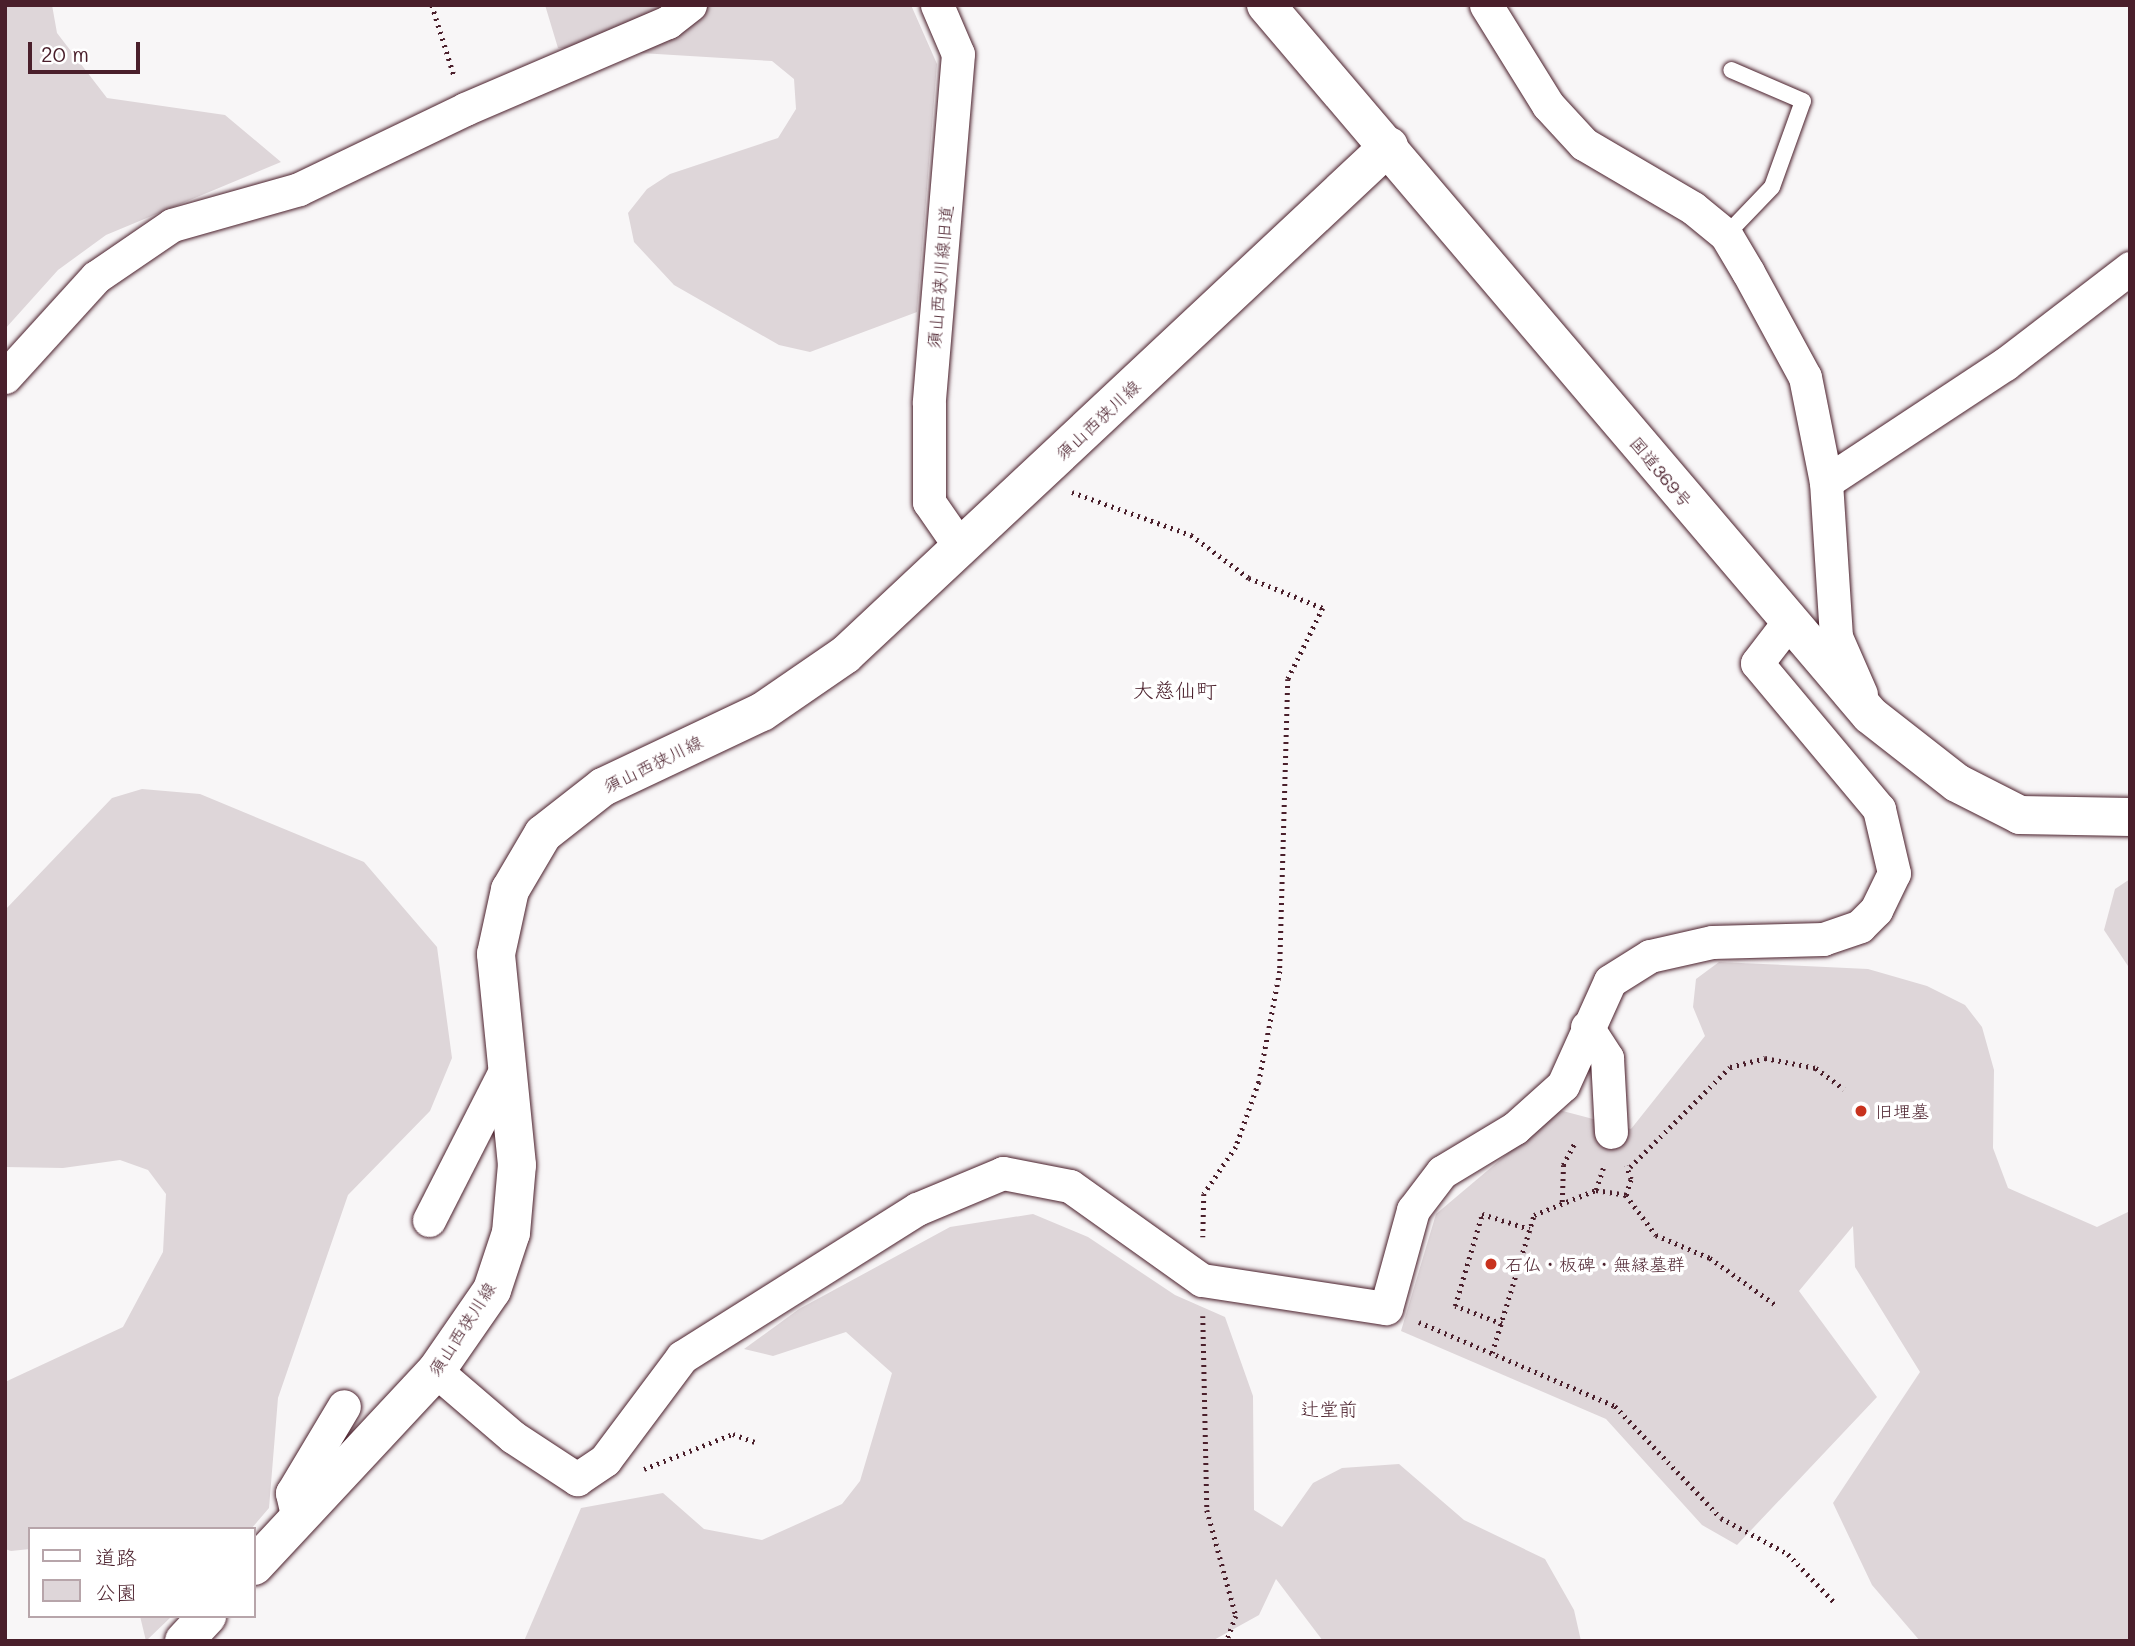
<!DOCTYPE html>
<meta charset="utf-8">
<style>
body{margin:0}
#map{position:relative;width:2135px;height:1646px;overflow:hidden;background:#f8f6f7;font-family:Mali,"Klee One",sans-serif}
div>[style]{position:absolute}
.green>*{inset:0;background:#ded6d9}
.path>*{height:4.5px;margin-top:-2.25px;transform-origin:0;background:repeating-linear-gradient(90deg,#4a1f2b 0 2px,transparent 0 7px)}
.roads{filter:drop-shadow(0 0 2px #4a1f2b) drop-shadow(0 0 2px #4a1f2b)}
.lane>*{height:16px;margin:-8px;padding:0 8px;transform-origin:8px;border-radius:8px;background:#fff}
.street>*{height:33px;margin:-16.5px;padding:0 16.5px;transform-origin:16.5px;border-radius:16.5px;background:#fff}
.secondary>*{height:38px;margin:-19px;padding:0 19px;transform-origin:19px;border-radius:19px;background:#fff}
.highway>*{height:38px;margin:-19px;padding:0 19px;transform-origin:19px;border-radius:19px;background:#fff}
.dots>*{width:19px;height:19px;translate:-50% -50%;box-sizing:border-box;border:4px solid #fff;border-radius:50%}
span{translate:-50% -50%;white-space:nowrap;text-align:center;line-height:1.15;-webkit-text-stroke:7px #fff;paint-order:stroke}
.street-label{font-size:18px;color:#4a1f2b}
.poi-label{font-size:18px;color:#4a1f2b}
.left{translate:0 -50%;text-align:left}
.neighbourhood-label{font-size:19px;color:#4a1f2b}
.quarter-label{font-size:21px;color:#4a1f2b}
.frame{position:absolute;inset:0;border:7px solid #4a1f2b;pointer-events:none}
.legend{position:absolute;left:28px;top:1527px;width:228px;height:91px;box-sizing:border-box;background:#fff;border:2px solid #b7a5aa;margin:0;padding:9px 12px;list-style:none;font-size:21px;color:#4a1f2b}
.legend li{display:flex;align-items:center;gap:14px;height:35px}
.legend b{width:35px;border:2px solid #b7a5aa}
.scale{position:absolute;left:28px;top:42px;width:112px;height:32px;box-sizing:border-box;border:4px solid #4a1f2b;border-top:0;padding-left:9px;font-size:21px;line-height:24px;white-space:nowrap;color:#4a1f2b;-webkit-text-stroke:5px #fff;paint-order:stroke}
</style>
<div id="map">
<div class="green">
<i style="clip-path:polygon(5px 5px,52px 5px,57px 33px,107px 98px,225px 115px,281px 162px,106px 235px,58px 270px,5px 329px)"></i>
<i style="clip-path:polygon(545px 5px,911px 5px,937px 64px,917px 312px,810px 352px,779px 345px,674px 285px,634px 242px,628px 213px,647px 189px,670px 174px,778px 138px,796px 109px,794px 79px,772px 61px,558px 48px)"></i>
<i style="clip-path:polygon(142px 789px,200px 794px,364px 862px,437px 947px,452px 1058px,430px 1111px,348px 1195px,278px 1398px,269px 1508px,251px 1529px,30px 1529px,30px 1549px,11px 1551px,5px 1549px,5px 1382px,123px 1327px,163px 1252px,166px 1194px,148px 1170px,120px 1160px,63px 1168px,5px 1167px,5px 910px,112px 798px)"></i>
<i style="clip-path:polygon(2130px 879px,2130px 969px,2104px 930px,2115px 889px)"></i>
<i style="clip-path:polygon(1719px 962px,1868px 969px,1927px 986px,1965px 1005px,1982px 1027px,1994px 1070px,1993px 1148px,2008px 1188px,2097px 1227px,2130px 1211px,2130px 1641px,1920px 1641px,1872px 1585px,1833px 1503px,1920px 1372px,1855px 1267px,1853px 1226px,1799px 1291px,1877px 1397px,1737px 1545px,1702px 1525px,1606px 1419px,1401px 1331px,1436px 1214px,1559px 1110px,1631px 1129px,1705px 1036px,1693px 1007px,1696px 979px)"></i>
<i style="clip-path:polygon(1033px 1214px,1088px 1237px,1175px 1295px,1225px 1317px,1253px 1396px,1254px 1510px,1282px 1527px,1313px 1483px,1342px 1468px,1399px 1464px,1464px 1520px,1545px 1559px,1574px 1610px,1581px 1641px,1323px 1641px,1276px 1579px,1259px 1615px,1212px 1641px,524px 1641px,581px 1508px,663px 1493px,704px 1529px,762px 1540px,842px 1504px,860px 1481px,892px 1373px,846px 1332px,773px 1356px,744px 1349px,799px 1309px,950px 1227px)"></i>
<i style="clip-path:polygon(140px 1616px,172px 1616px,146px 1641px)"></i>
</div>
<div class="path">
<i style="left:432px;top:5px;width:73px;rotate:72.6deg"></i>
<i style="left:1072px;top:492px;width:127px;rotate:19.9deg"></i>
<i style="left:1191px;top:535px;width:72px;rotate:36.6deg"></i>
<i style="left:1249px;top:578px;width:80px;rotate:22.1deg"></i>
<i style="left:1323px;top:608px;width:79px;rotate:116.2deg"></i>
<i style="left:1288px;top:679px;width:292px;rotate:91.6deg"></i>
<i style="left:1280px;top:971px;width:113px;rotate:100.7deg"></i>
<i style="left:1259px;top:1082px;width:69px;rotate:109.5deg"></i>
<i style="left:1236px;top:1147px;width:57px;rotate:124.2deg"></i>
<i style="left:1204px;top:1194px;width:43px;rotate:91.3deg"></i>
<i style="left:1630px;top:1167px;width:141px;rotate:-45deg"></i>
<i style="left:1730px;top:1067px;width:36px;rotate:-14deg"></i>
<i style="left:1765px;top:1058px;width:52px;rotate:11.1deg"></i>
<i style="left:1816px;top:1068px;width:35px;rotate:37deg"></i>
<i style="left:1596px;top:1190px;width:25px;rotate:-72deg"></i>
<i style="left:1626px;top:1195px;width:50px;rotate:53.1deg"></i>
<i style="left:1656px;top:1235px;width:59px;rotate:23.1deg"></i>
<i style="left:1710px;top:1258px;width:81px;rotate:35.5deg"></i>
<i style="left:1562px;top:1202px;width:37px;rotate:-88deg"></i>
<i style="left:1563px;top:1165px;width:27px;rotate:-62deg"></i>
<i style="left:1203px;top:1316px;width:194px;rotate:88.8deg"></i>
<i style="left:1207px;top:1510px;width:110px;rotate:74.7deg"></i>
<i style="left:1236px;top:1616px;width:27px;rotate:110deg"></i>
<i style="left:1419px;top:1322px;width:213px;rotate:23.2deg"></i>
<i style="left:1615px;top:1406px;width:154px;rotate:46.6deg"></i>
<i style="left:1721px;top:1518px;width:76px;rotate:28.2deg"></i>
<i style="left:1788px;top:1554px;width:66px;rotate:46.2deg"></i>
<i style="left:1502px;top:1324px;width:50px;rotate:-159deg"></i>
<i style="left:1455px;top:1306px;width:96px;rotate:-73.6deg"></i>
<i style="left:1482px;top:1214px;width:50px;rotate:17.4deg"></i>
<i style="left:1492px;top:1353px;width:144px;rotate:-73.1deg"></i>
<i style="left:1534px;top:1215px;width:67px;rotate:-22deg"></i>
<i style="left:1596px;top:1190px;width:30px;rotate:9deg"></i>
<i style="left:1626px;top:1195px;width:17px;rotate:-73deg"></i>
<i style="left:1631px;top:1179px;width:14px;rotate:-111deg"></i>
<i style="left:644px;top:1469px;width:96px;rotate:-21.5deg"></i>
<i style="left:733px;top:1434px;width:23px;rotate:20deg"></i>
</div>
<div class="roads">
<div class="lane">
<i style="left:1726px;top:235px;width:66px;rotate:-46.2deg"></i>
<i style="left:1772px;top:187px;width:91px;rotate:-70.2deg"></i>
<i style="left:1803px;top:101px;width:78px;rotate:-156.7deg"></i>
</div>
<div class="street">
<i style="left:937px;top:5px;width:53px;rotate:66.8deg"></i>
<i style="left:958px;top:54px;width:350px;rotate:94.8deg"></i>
<i style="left:929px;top:403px;width:99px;rotate:90deg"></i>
<i style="left:929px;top:502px;width:51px;rotate:55.4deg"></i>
<i style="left:1486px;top:5px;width:118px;rotate:58.2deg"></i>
<i style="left:1548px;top:105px;width:53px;rotate:47.3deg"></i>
<i style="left:1584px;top:144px;width:126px;rotate:30.4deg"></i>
<i style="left:1693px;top:208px;width:43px;rotate:39.3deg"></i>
<i style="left:1726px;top:235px;width:43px;rotate:59.3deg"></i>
<i style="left:1748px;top:272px;width:119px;rotate:61.5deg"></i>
<i style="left:1805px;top:377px;width:107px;rotate:78.7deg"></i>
<i style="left:1826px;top:482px;width:155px;rotate:86.3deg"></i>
<i style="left:1836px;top:637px;width:62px;rotate:66.3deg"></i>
<i style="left:5px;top:377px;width:135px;rotate:-47.7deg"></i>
<i style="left:96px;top:277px;width:92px;rotate:-34.4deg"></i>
<i style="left:172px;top:225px;width:132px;rotate:-15.8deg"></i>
<i style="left:299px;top:189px;width:184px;rotate:-25.7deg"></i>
<i style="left:465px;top:109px;width:221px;rotate:-23.2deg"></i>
<i style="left:668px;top:22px;width:28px;rotate:-38deg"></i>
<i style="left:1826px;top:482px;width:214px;rotate:-33.4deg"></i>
<i style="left:2005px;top:364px;width:158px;rotate:-37.5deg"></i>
<i style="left:1587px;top:1027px;width:37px;rotate:57deg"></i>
<i style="left:1607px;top:1058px;width:74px;rotate:86.9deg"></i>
<i style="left:429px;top:1220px;width:172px;rotate:-63deg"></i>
<i style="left:436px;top:1371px;width:101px;rotate:40.6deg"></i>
<i style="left:513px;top:1437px;width:77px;rotate:33.3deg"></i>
<i style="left:577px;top:1479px;width:34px;rotate:-34deg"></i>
<i style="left:605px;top:1460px;width:129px;rotate:-53.2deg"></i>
<i style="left:682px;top:1357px;width:278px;rotate:-32.2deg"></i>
<i style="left:917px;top:1209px;width:93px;rotate:-22.7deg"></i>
<i style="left:1003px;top:1173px;width:68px;rotate:11deg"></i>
<i style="left:1070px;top:1186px;width:162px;rotate:35.5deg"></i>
<i style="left:1202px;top:1280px;width:186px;rotate:8.7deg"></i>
<i style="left:1386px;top:1308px;width:102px;rotate:-74.6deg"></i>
<i style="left:1413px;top:1210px;width:48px;rotate:-52.7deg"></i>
<i style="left:1442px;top:1172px;width:85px;rotate:-31.1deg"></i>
<i style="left:1515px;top:1128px;width:64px;rotate:-41.9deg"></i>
<i style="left:1563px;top:1085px;width:114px;rotate:-65.7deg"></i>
<i style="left:1610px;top:981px;width:47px;rotate:-32deg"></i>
<i style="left:1650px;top:956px;width:64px;rotate:-12.7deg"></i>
<i style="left:1712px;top:942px;width:111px;rotate:-1.5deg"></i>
<i style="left:1823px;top:939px;width:39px;rotate:-19deg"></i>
<i style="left:1860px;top:926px;width:23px;rotate:-45deg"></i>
<i style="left:1876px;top:910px;width:41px;rotate:-64.1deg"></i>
<i style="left:1894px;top:873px;width:66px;rotate:-103.2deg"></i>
<i style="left:1879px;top:809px;width:190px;rotate:-129.9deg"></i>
<i style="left:1757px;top:663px;width:49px;rotate:-52.4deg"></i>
<i style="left:298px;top:1519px;width:27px;rotate:-103deg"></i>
<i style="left:292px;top:1493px;width:101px;rotate:-59.1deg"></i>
</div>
<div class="secondary">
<i style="left:254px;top:1566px;width:267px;rotate:-47deg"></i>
<i style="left:436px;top:1371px;width:98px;rotate:-55.3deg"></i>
<i style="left:492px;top:1290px;width:60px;rotate:-71.6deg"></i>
<i style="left:511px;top:1233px;width:68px;rotate:-85deg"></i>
<i style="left:517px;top:1165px;width:212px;rotate:-95.7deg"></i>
<i style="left:496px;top:954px;width:66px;rotate:-77.7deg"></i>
<i style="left:510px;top:890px;width:65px;rotate:-59.5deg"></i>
<i style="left:543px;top:834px;width:76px;rotate:-38.1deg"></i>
<i style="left:603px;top:787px;width:176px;rotate:-25.3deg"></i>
<i style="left:762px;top:712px;width:101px;rotate:-34.5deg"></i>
<i style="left:845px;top:655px;width:745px;rotate:-43.1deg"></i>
<i style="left:184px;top:1641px;width:34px;rotate:-47deg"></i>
</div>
<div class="highway">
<i style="left:1266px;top:5px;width:932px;rotate:49.61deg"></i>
<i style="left:1870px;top:715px;width:110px;rotate:38deg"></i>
<i style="left:1957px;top:783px;width:71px;rotate:26.9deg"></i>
<i style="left:2020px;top:815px;width:110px;rotate:1deg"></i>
</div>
</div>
<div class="dots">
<i style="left:1861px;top:1111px;background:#c8321e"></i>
<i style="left:1491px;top:1264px;background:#c8321e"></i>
</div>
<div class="street-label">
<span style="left:940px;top:277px;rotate:-85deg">須山西狭川線旧道</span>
<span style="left:1098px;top:420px;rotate:-43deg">須山西狭川線</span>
<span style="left:1661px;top:472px;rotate:50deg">国道369号</span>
<span style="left:653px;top:764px;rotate:-26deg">須山西狭川線</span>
<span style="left:462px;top:1329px;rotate:-57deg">須山西狭川線</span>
</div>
<div class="poi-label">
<span class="left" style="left:1875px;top:1111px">旧埋墓</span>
<span class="left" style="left:1505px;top:1264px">石仏・板碑・無縁墓群</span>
</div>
<div class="neighbourhood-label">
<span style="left:1329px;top:1409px">辻堂前</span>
</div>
<div class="quarter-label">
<span style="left:1175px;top:690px">大慈仙町</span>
</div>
<div class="frame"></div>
<ul class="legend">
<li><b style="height:9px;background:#fff"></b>道路</li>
<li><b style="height:19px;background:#ded6d9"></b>公園</li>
</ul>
<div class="scale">20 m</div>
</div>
